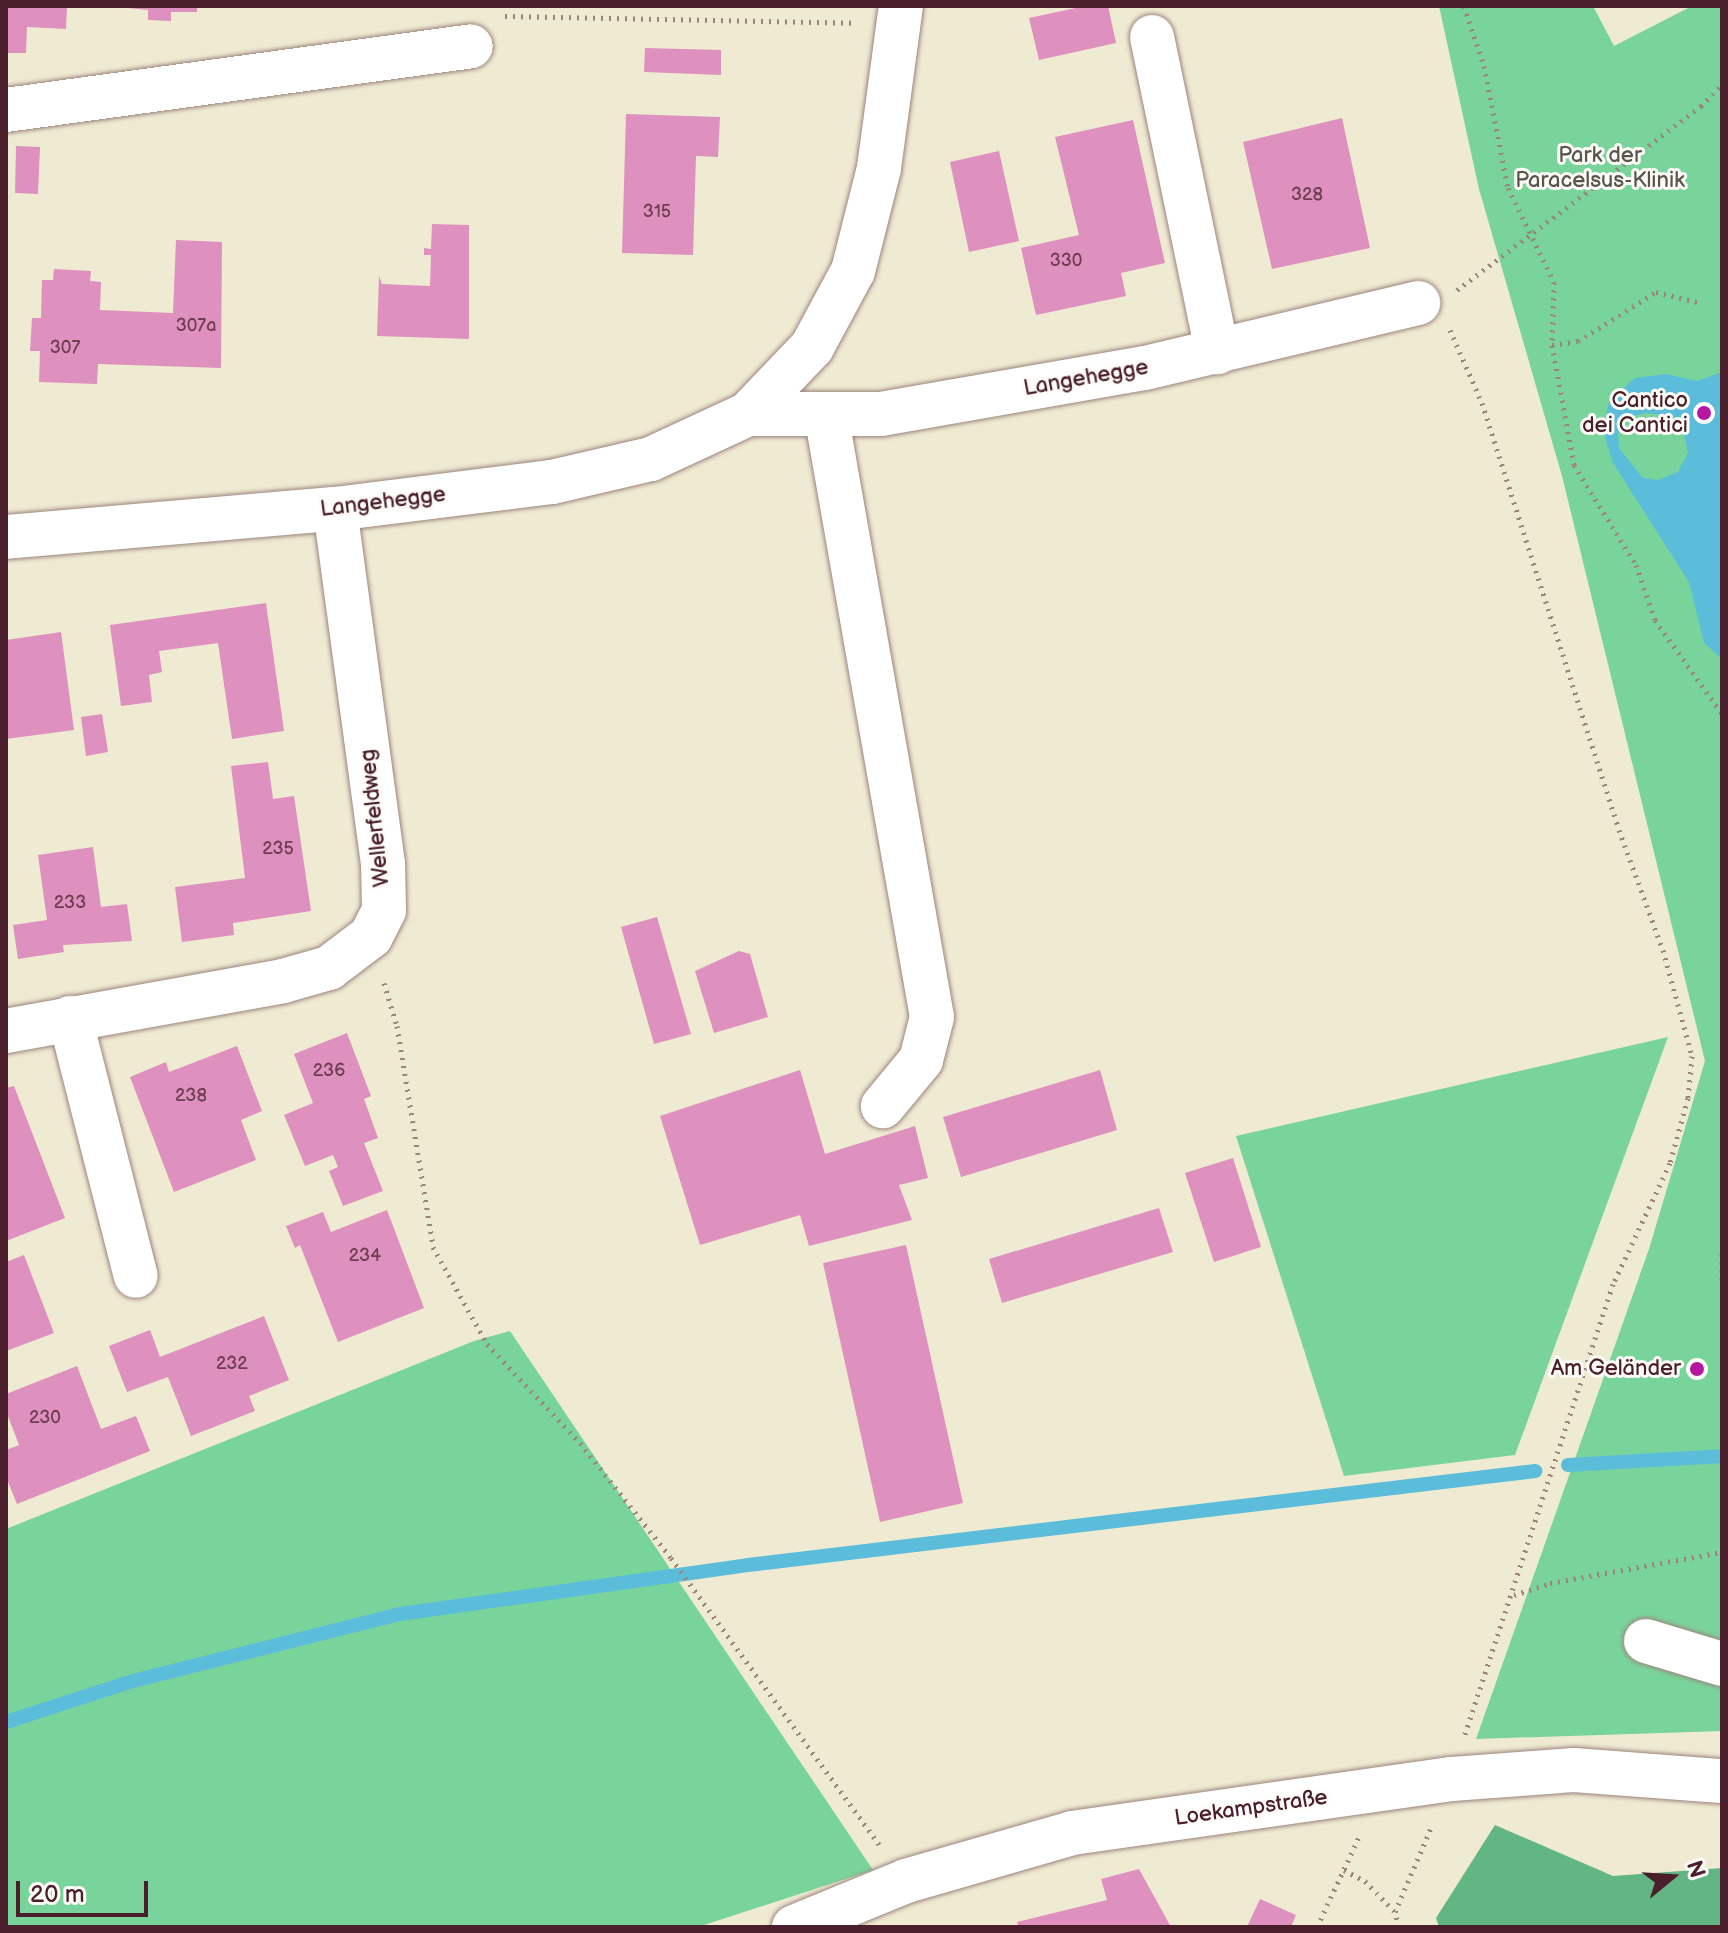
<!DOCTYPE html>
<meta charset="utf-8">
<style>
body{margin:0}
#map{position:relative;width:1728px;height:1933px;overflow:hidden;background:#efead2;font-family:"Balsamiq Sans",sans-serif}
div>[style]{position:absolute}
.green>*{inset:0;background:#79d49b}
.forest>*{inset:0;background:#62b683}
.water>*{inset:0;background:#5bbdd9}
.stream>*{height:14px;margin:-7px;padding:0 7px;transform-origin:7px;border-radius:7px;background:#5bbdd9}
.building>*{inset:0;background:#de91be}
.path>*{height:5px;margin-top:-2.5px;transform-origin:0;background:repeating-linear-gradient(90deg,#9c847e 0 2px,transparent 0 8px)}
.roads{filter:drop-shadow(0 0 2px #9c847e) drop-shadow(0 0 2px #9c847e)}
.minor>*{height:44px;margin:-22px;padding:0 22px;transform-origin:22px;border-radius:22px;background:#fff}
.dots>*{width:22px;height:22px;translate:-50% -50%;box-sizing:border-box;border:4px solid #fdfcf7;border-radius:50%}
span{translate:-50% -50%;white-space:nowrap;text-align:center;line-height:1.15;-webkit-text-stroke:6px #fdfcf7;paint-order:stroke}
.number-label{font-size:18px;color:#6f3c50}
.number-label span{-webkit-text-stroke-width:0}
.park-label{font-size:22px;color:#58554d}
.street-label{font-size:22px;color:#4a1f2b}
.poi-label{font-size:22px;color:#4a1f2b}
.right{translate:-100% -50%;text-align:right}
.frame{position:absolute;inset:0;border:8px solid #4a1f2b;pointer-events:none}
.north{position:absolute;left:1632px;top:1837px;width:80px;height:80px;-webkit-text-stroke:6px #fdfcf7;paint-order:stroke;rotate:72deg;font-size:22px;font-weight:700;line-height:32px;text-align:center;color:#4a1f2b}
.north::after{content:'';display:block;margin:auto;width:28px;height:36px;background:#4a1f2b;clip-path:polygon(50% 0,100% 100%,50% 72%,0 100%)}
.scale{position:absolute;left:16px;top:1881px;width:132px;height:36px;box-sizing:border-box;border:4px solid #4a1f2b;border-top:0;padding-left:10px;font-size:24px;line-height:28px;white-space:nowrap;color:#4a1f2b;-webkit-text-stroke:6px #fdfcf7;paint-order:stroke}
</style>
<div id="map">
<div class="green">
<i style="clip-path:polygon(1439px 6px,1593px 6px,1614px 46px,1692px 6px,1722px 6px,1722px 1731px,1476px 1739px,1649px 1249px,1705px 1061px,1562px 476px,1479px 189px)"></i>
<i style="clip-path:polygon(1668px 1037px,1515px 1455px,1344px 1476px,1236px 1136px)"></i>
<i style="clip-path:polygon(510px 1331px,873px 1870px,698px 1927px,6px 1927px,6px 1529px,474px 1341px)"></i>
</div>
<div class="forest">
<i style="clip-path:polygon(1495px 1825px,1613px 1876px,1722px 1868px,1722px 1927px,1439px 1927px,1436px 1918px)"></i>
</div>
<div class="water">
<i style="clip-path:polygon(evenodd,1722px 372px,1722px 659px,1704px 643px,1689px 582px,1613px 463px,1603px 430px,1609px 401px,1635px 378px,1666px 374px,1697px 381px,1722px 372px,1645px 413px,1664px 415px,1682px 426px,1688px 453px,1678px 472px,1658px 480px,1643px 478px,1619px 448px,1618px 431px,1628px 418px,1645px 413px)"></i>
</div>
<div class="stream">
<i style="left:1568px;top:1465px;width:154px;rotate:-3.3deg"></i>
<i style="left:6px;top:1722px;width:133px;rotate:-17.9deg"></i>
<i style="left:133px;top:1681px;width:275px;rotate:-14.1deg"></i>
<i style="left:400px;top:1614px;width:351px;rotate:-8deg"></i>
<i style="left:748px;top:1565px;width:793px;rotate:-6.81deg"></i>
</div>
<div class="building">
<i style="clip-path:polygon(6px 6px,67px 6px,66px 29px,27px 27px,26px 53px,6px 53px)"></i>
<i style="clip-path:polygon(107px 6px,197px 6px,197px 12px,171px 12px,171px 21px,148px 20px,148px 10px)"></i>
<i style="clip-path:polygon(1085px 6px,1108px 6px,1116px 43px,1039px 60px,1029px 18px)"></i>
<i style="clip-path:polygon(645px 48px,721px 50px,721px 75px,644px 72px)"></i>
<i style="clip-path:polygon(626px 114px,720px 117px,718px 157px,696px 156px,693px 255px,622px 253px)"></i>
<i style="clip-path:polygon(1342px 118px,1370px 248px,1272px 269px,1243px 142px)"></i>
<i style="clip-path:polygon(1133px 120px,1165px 263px,1121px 273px,1126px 296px,1036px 315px,1021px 248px,1079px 235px,1055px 137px)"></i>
<i style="clip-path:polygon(16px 146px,40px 147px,38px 194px,15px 193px)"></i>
<i style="clip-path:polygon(999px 151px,1019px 241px,969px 252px,950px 162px)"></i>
<i style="clip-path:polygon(432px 224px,469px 225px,469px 339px,377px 336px,379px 276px,382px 284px,430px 286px,431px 255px,424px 255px,424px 248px,431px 249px)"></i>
<i style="clip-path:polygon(176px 240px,222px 242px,221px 368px,98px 364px,97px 384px,39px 382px,40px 351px,30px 351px,32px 318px,41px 318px,42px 280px,53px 280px,54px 269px,91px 271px,90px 281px,101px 282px,100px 310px,173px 313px)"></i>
<i style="clip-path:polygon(266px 603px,284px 731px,232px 739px,218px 643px,159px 651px,162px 672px,149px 675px,152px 702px,121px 706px,110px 625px)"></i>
<i style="clip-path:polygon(61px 632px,74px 730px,6px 739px,6px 640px)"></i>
<i style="clip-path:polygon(102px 714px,108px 752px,86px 756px,81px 717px)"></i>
<i style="clip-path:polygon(268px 762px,273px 799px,294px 796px,311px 911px,233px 923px,234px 935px,182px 942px,175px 887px,245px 878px,231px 766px)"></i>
<i style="clip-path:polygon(93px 847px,101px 907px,127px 904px,132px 941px,63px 945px,64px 952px,18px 959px,13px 925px,47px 920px,38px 855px)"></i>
<i style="clip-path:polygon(657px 917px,691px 1034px,654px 1044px,621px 927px)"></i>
<i style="clip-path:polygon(739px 951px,750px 954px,768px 1017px,714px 1033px,695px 971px)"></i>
<i style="clip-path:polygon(347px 1033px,371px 1096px,364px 1099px,378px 1138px,364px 1143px,383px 1191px,343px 1206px,329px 1171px,338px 1167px,333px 1155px,305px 1166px,284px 1115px,313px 1103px,294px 1054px)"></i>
<i style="clip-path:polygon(237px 1046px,262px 1111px,241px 1120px,256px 1160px,174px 1192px,130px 1077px,166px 1062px,169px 1072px)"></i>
<i style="clip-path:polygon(800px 1070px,825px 1154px,915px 1126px,928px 1178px,899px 1185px,912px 1220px,809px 1246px,800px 1215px,700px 1245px,660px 1116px)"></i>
<i style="clip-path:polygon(1100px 1070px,1117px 1130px,961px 1177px,943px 1117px)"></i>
<i style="clip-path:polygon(14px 1086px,65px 1218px,6px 1241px,6px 1088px)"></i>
<i style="clip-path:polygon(1233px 1158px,1261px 1247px,1214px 1262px,1185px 1173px)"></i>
<i style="clip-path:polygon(1159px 1208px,1173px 1252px,1002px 1303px,989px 1259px)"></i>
<i style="clip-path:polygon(387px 1210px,424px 1308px,338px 1342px,300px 1245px,295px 1248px,286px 1226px,323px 1212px,331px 1232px)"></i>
<i style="clip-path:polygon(906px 1245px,963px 1503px,880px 1522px,823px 1263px)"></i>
<i style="clip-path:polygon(24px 1255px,54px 1333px,6px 1351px,6px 1262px)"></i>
<i style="clip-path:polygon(264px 1316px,289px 1380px,249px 1396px,255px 1411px,191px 1436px,168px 1377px,127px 1392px,109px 1346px,150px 1330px,160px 1357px)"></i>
<i style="clip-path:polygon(77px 1366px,101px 1429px,136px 1416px,150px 1451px,17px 1504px,6px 1477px,6px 1450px,19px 1445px,6px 1411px,6px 1394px)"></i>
<i style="clip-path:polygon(1139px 1869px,1171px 1927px,1019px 1927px,1017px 1922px,1107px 1900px,1101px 1879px)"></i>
<i style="clip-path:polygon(1260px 1899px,1296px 1915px,1291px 1927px,1247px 1927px)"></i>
</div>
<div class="path">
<i style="left:1464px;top:6px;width:63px;rotate:71.6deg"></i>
<i style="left:1484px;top:66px;width:124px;rotate:78.9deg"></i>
<i style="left:1508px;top:188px;width:105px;rotate:63.9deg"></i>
<i style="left:1554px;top:282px;width:63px;rotate:91.8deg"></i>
<i style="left:1552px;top:345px;width:122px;rotate:79.6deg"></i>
<i style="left:1574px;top:465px;width:118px;rotate:58.2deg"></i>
<i style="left:1636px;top:565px;width:58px;rotate:70.9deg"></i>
<i style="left:1655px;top:620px;width:115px;rotate:54.5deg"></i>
<i style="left:505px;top:16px;width:350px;rotate:1.1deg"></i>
<i style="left:1457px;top:290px;width:306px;rotate:-37deg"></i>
<i style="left:1701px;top:106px;width:30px;rotate:-45deg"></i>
<i style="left:1450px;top:330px;width:80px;rotate:66.3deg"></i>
<i style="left:1482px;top:403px;width:448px;rotate:72.2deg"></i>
<i style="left:1619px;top:830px;width:128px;rotate:69.9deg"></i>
<i style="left:1663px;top:950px;width:110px;rotate:74.7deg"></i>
<i style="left:1692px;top:1056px;width:42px;rotate:95.4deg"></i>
<i style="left:1688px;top:1098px;width:67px;rotate:105.5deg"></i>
<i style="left:1670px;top:1163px;width:134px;rotate:115.2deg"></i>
<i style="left:1613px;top:1284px;width:476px;rotate:108.2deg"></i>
<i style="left:1552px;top:345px;width:26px;rotate:-9deg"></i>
<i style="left:1578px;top:341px;width:92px;rotate:-32.1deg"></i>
<i style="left:1656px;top:292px;width:46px;rotate:13.7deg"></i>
<i style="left:384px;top:983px;width:45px;rotate:73.2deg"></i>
<i style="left:397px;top:1026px;width:224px;rotate:80.7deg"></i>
<i style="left:433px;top:1247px;width:111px;rotate:60.9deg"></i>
<i style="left:487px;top:1344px;width:136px;rotate:46.8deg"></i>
<i style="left:580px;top:1443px;width:147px;rotate:51.6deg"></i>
<i style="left:671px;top:1558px;width:356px;rotate:54deg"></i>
<i style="left:1722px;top:1254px;width:29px;rotate:90deg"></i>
<i style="left:1514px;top:1595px;width:38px;rotate:-18deg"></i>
<i style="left:1550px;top:1583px;width:175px;rotate:-10.2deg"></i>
<i style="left:1344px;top:1870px;width:24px;rotate:28deg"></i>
<i style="left:1365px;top:1881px;width:43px;rotate:45.9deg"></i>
<i style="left:1317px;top:1927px;width:99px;rotate:-65deg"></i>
<i style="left:1399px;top:1927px;width:16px;rotate:-105deg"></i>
<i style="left:1395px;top:1912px;width:91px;rotate:-66.8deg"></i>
</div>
<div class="roads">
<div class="minor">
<i style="left:1152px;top:37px;width:322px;rotate:78.3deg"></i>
<i style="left:6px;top:110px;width:469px;rotate:-7.8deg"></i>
<i style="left:748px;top:414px;width:133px"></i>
<i style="left:881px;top:414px;width:268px;rotate:-9.9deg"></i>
<i style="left:1145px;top:368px;width:281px;rotate:-13.4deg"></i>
<i style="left:826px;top:414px;width:612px;rotate:80.03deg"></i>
<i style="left:932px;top:1017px;width:44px;rotate:104.3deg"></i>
<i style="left:921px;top:1060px;width:60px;rotate:129.6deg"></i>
<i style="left:6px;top:537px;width:330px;rotate:-4.9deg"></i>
<i style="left:335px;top:509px;width:219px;rotate:-7.1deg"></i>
<i style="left:552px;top:482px;width:102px;rotate:-13.1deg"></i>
<i style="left:651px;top:459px;width:107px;rotate:-24.9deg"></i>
<i style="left:748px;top:414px;width:93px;rotate:-46.3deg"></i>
<i style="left:812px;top:347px;width:86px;rotate:-61.7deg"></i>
<i style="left:853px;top:271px;width:106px;rotate:-75.8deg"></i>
<i style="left:879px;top:168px;width:163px;rotate:-82.3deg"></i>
<i style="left:70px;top:1018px;width:266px;rotate:75.7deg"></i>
<i style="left:6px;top:1031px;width:281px;rotate:-10.2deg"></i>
<i style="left:283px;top:981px;width:48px;rotate:-15.8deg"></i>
<i style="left:329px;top:968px;width:53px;rotate:-37.3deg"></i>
<i style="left:371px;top:936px;width:29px;rotate:-63deg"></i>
<i style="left:384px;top:910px;width:46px;rotate:-91.2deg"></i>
<i style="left:383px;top:864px;width:358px;rotate:-97.7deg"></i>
<i style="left:1646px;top:1641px;width:79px;rotate:16.8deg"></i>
<i style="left:794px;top:1927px;width:121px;rotate:-22.3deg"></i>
<i style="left:906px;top:1881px;width:173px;rotate:-16.1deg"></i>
<i style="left:1072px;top:1833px;width:384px;rotate:-8.1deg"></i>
<i style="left:1452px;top:1779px;width:122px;rotate:-4.2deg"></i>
<i style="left:1574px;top:1770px;width:148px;rotate:4.3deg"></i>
</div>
</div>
<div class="dots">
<i style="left:1704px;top:413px;background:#b5179e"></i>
<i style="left:1697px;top:1369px;background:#b5179e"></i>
</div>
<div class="number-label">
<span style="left:1307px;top:195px">328</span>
<span style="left:657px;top:212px">315</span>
<span style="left:1066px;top:261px">330</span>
<span style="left:196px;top:326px">307a</span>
<span style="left:65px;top:348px">307</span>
<span style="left:278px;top:849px">235</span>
<span style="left:70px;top:903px">233</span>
<span style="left:329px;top:1071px">236</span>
<span style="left:191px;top:1096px">238</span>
<span style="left:365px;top:1256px">234</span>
<span style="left:232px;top:1364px">232</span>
<span style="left:45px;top:1418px">230</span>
</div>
<div class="park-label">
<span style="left:1600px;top:168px">Park der<br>Paracelsus-Klinik</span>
</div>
<div class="street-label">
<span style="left:1086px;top:378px;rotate:-10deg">Langehegge</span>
<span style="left:383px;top:502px;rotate:-7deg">Langehegge</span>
<span style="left:375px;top:818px;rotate:-96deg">Wellerfeldweg</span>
<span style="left:1251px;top:1808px;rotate:-8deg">Loekampstraße</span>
</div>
<div class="poi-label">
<span class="right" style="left:1688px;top:413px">Cantico<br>dei Cantici</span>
<span class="right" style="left:1681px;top:1369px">Am Geländer</span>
</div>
<div class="frame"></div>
<div class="north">N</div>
<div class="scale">20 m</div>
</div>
